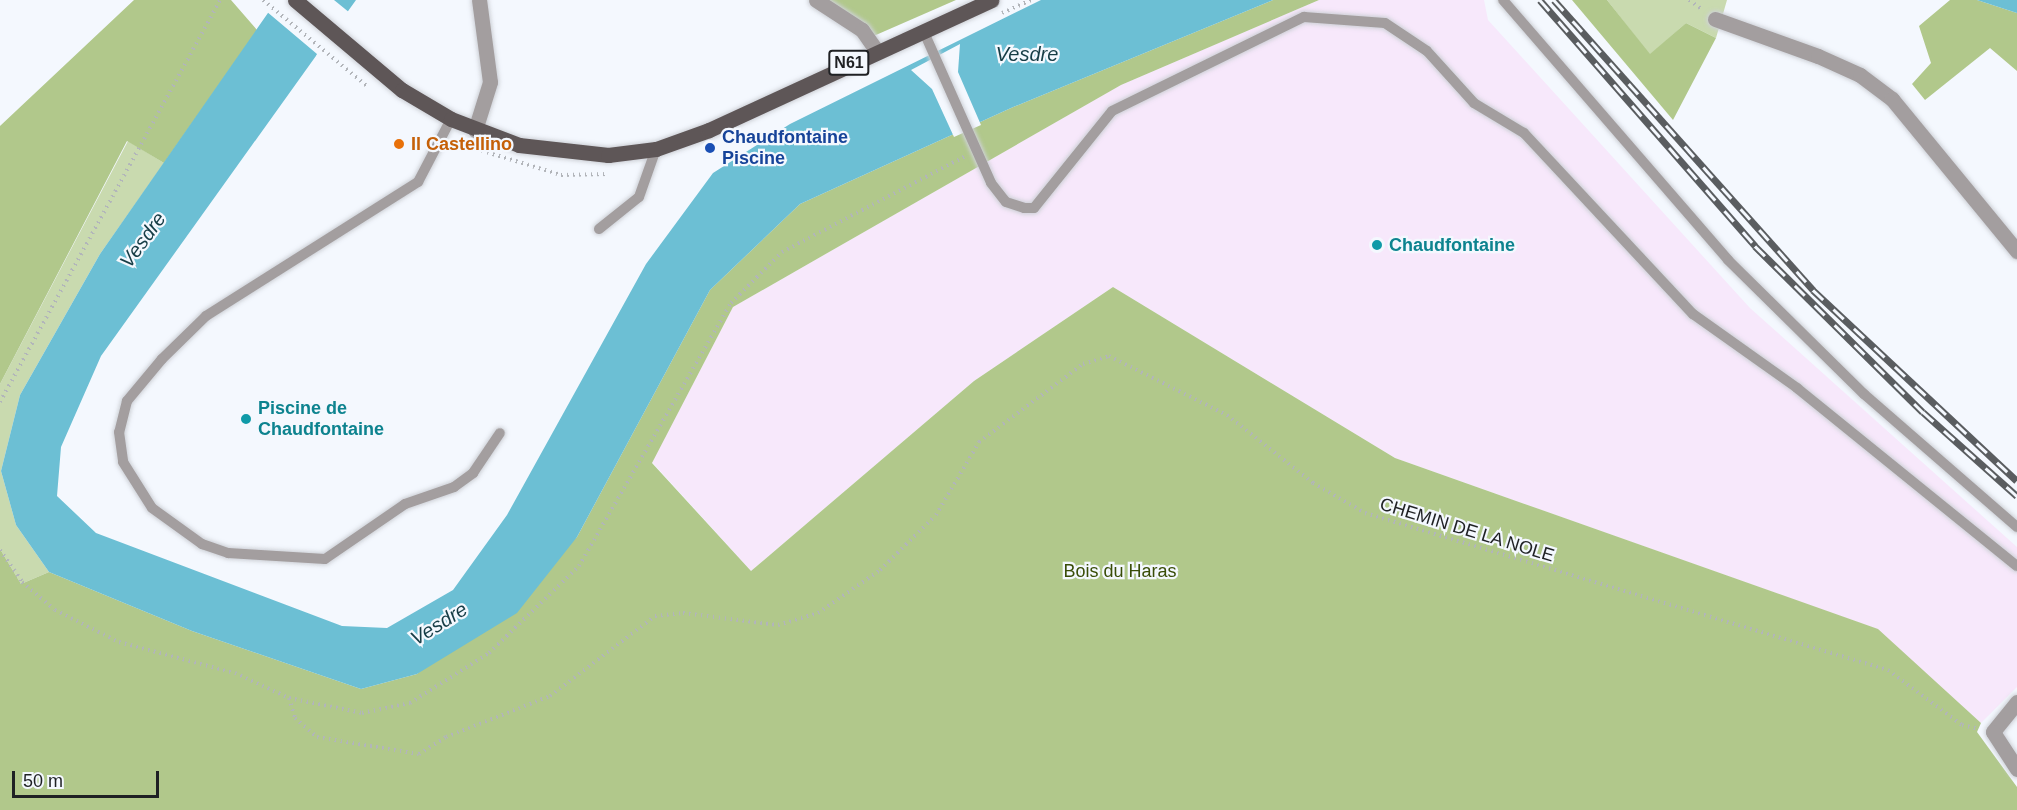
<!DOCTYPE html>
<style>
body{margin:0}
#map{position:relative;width:2017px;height:810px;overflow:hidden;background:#f4f8fe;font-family:Arial,sans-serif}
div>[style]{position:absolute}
.industrial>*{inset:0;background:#f7e8fb}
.green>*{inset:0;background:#c9daaf}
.forest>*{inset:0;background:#b1c88b}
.water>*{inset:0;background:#6cbfd4}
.pier>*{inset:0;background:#f4f8fe}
.path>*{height:4px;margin-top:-2px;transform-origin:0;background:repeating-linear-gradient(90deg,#b2b5ba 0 1.5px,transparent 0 6px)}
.roads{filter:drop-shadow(0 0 2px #ced1d7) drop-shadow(0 0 2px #ced1d7)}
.service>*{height:10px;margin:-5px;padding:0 5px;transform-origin:5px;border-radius:5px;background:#a39e9f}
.minor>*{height:15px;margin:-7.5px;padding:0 7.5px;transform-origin:7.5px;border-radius:7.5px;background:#a39e9f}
.primary>*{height:15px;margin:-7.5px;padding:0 7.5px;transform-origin:7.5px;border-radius:7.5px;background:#5e5657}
.rail>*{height:7px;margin-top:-3.5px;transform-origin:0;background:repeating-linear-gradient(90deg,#f4f8fe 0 14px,#5a5d60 0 28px);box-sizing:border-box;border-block:2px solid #5a5d60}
.dots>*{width:16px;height:16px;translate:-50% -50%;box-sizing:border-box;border:3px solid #f4f8fe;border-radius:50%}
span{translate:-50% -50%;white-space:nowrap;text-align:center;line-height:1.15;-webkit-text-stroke:4.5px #f4f8fe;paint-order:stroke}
.shield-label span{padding:2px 4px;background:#f4f8fe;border:2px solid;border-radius:4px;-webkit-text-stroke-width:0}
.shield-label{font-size:16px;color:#1f2124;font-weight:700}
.transit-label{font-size:18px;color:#164399;font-weight:700}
.left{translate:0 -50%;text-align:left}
.food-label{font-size:18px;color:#c56008;font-weight:700}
.culture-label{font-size:18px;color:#0d838f;font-weight:700}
.street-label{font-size:18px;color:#1f2124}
.park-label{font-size:18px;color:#394d07}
.water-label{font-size:20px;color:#163d46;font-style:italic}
.scale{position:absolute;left:12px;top:771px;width:147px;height:27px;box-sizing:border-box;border:3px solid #1f2124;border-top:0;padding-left:8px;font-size:18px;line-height:21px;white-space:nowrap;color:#1f2124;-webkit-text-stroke:4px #f4f8fe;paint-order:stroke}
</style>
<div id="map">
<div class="industrial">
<i style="clip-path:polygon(1319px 0,1484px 0,1488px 20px,1750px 308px,2017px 547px,2017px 687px,1981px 723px,1877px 629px,1395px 458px,1113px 287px,974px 381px,751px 571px,652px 462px,733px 307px,1121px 85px)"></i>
</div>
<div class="green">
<i style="clip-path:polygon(1607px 0,1727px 0,1716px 38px,1686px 23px,1650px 55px)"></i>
<i style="clip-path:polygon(128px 141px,164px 163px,100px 254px,20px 395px,1px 471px,16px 525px,49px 572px,21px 584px,0 549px,0 384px)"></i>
</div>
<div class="forest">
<i style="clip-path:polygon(134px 0,231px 0,257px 30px,164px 163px,127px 141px,0 384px,0 126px)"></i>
<i style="clip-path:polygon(813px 0,956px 0,869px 38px)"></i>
<i style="clip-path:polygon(1273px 0,1319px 0,1121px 85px,733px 307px,652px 463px,751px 571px,974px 381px,1113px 287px,1395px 458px,1878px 629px,1981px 723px,1977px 732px,2017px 787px,2017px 810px,0 810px,0 549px,21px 584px,49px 572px,192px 631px,361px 689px,417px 674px,577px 537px,710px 290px,800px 204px,1011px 108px)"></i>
<i style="clip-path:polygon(1572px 0,1607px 0,1650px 54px,1686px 23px,1716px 38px,1673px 120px)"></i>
<i style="clip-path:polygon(1950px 0,1977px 0,2017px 13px,2017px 71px,1990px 48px,1925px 100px,1912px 84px,1931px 63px,1919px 26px)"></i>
</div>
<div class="water">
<i style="clip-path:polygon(277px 0,356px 0,101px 356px,61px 447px,57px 496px,96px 533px,342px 626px,387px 628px,453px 590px,507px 515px,646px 264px,713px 173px,790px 124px,1041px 0,1273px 0,1011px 108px,800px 204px,710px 290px,577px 537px,517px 613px,417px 674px,361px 689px,192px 631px,49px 572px,16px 525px,1px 471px,20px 395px,100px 254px)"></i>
<i style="clip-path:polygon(1977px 0,2017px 0,2017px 13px)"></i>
</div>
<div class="pier">
<i style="clip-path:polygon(273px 0,334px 0,350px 13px,314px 63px,317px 54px,266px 11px)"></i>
<i style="clip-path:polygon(960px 44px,958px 72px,981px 125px,954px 137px,932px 89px,911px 70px)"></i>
</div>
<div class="path">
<i style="left:263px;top:0;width:136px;rotate:39.6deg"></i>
<i style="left:1689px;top:0;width:17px;rotate:36deg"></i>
<i style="left:1002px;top:13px;width:32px;rotate:-24deg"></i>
<i style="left:470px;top:147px;width:95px;rotate:17.1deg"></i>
<i style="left:561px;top:175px;width:47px;rotate:-1.2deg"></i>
<i style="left:0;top:402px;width:458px;rotate:-61.3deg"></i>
<i style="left:0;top:550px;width:39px;rotate:55deg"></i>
<i style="left:22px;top:582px;width:43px;rotate:40.3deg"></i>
<i style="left:55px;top:610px;width:72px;rotate:26.6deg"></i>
<i style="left:119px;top:642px;width:120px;rotate:15deg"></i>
<i style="left:235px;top:673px;width:60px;rotate:24.8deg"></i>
<i style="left:289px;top:698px;width:75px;rotate:11.6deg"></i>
<i style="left:362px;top:713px;width:49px;rotate:-11.8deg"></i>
<i style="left:410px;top:703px;width:93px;rotate:-32.3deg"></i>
<i style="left:489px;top:653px;width:125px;rotate:-44deg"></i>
<i style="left:579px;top:566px;width:304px;rotate:-60deg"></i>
<i style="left:731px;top:303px;width:72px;rotate:-45deg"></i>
<i style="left:782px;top:252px;width:208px;rotate:-27.6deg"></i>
<i style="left:289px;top:698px;width:21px;rotate:73deg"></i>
<i style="left:295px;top:718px;width:29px;rotate:41deg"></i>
<i style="left:317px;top:737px;width:103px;rotate:9.5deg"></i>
<i style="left:419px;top:754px;width:32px;rotate:-32deg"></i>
<i style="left:446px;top:737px;width:112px;rotate:-21.5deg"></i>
<i style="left:550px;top:696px;width:132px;rotate:-37.3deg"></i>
<i style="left:655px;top:616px;width:28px;rotate:-6deg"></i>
<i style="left:683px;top:613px;width:96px;rotate:7.2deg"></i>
<i style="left:778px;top:625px;width:42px;rotate:-16.7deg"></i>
<i style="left:818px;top:613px;width:75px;rotate:-34.7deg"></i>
<i style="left:880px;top:570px;width:78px;rotate:-44.5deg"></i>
<i style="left:936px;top:515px;width:85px;rotate:-59.5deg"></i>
<i style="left:979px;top:442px;width:130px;rotate:-36.9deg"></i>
<i style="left:1083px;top:364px;width:27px;rotate:-17deg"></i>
<i style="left:1109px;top:356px;width:132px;rotate:26.6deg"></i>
<i style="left:1227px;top:415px;width:110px;rotate:38.3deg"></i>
<i style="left:1313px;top:483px;width:60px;rotate:30deg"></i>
<i style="left:1365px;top:513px;width:546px;rotate:16.71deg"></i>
<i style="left:1888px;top:670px;width:92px;rotate:36.6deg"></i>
<i style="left:1962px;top:725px;width:17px;rotate:13deg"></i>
</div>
<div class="roads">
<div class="service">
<i style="left:1503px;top:0;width:344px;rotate:49.1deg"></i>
<i style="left:1728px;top:260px;width:191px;rotate:44.6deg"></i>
<i style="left:1864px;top:394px;width:203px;rotate:41deg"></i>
<i style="left:923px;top:30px;width:167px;rotate:66deg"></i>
<i style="left:991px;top:183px;width:24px;rotate:52deg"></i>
<i style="left:1006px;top:202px;width:19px;rotate:18deg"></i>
<i style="left:1024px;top:208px;width:10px"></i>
<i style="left:1034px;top:208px;width:124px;rotate:-51.2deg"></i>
<i style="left:1112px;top:111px;width:214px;rotate:-26.1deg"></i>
<i style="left:1304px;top:17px;width:81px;rotate:4.2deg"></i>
<i style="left:1385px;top:23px;width:50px;rotate:33.7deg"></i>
<i style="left:1427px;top:51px;width:70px;rotate:47.9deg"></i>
<i style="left:1474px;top:103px;width:58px;rotate:31deg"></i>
<i style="left:1524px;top:133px;width:248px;rotate:47deg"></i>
<i style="left:1693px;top:314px;width:128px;rotate:35.4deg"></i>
<i style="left:1797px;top:388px;width:283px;rotate:39deg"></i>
<i style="left:451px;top:119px;width:71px;rotate:117.6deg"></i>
<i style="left:418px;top:182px;width:251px;rotate:147.7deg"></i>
<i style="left:206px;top:316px;width:62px;rotate:135.7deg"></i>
<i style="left:162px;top:359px;width:55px;rotate:129.8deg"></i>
<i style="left:127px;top:401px;width:32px;rotate:104deg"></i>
<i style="left:119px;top:432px;width:30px;rotate:82deg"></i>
<i style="left:123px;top:462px;width:54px;rotate:57.8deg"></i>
<i style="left:152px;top:508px;width:62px;rotate:35.8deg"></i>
<i style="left:202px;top:544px;width:28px;rotate:19deg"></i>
<i style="left:228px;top:553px;width:97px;rotate:3.5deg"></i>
<i style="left:325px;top:559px;width:97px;rotate:-34.5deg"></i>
<i style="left:405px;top:504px;width:52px;rotate:-19.1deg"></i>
<i style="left:454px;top:487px;width:24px;rotate:-36deg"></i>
<i style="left:473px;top:473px;width:48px;rotate:-56deg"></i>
<i style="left:599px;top:229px;width:51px;rotate:-38.7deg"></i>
<i style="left:639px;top:197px;width:51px;rotate:-70.5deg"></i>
</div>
<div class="minor">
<i style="left:816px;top:0;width:55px;rotate:33.1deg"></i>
<i style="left:862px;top:30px;width:24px;rotate:55deg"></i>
<i style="left:1715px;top:19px;width:109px;rotate:19.8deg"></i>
<i style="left:1818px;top:56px;width:46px;rotate:24.3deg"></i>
<i style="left:1860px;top:75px;width:40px;rotate:37deg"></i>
<i style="left:1892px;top:99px;width:197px;rotate:50.6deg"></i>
<i style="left:475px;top:130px;width:50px;rotate:-72.6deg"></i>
<i style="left:490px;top:82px;width:83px;rotate:-97.6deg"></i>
<i style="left:2017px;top:702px;width:38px;rotate:129deg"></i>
<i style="left:1993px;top:732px;width:44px;rotate:57deg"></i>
</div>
<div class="primary">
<i style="left:295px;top:0;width:140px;rotate:40.1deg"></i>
<i style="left:402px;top:90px;width:57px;rotate:30.6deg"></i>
<i style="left:451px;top:119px;width:73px;rotate:20.9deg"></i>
<i style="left:519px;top:145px;width:90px;rotate:6.4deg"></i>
<i style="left:608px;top:155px;width:48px;rotate:-7.1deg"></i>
<i style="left:656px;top:149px;width:56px;rotate:-19.7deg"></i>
<i style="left:709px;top:130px;width:311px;rotate:-24.7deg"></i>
</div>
</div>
<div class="rail">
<i style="left:1540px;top:0;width:327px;rotate:48.8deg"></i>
<i style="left:1755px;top:246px;width:236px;rotate:44.7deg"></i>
<i style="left:1923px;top:412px;width:126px;rotate:41.8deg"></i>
<i style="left:1554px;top:0;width:389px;rotate:48.2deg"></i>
<i style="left:1813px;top:290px;width:279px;rotate:43.1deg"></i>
</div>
<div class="dots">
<i style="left:399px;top:144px;background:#e8710a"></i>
<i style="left:710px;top:148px;background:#1a4fb4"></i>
<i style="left:1377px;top:245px;background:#0f9aa8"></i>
<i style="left:246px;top:419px;background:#0f9aa8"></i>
</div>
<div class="shield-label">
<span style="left:849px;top:63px">N61</span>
</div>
<div class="transit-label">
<span class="left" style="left:722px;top:148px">Chaudfontaine<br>Piscine</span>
</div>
<div class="food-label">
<span class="left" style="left:411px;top:144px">Il Castellino</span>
</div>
<div class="culture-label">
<span class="left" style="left:1389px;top:245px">Chaudfontaine</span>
<span class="left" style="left:258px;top:419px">Piscine de<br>Chaudfontaine</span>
</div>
<div class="street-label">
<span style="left:1467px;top:530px;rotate:17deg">CHEMIN DE LA NOLE</span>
</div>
<div class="park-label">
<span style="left:1120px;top:571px">Bois du Haras</span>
</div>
<div class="water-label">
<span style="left:1027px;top:54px">Vesdre</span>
<span style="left:143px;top:240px;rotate:-54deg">Vesdre</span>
<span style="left:439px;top:624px;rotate:-32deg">Vesdre</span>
</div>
<div class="scale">50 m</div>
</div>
